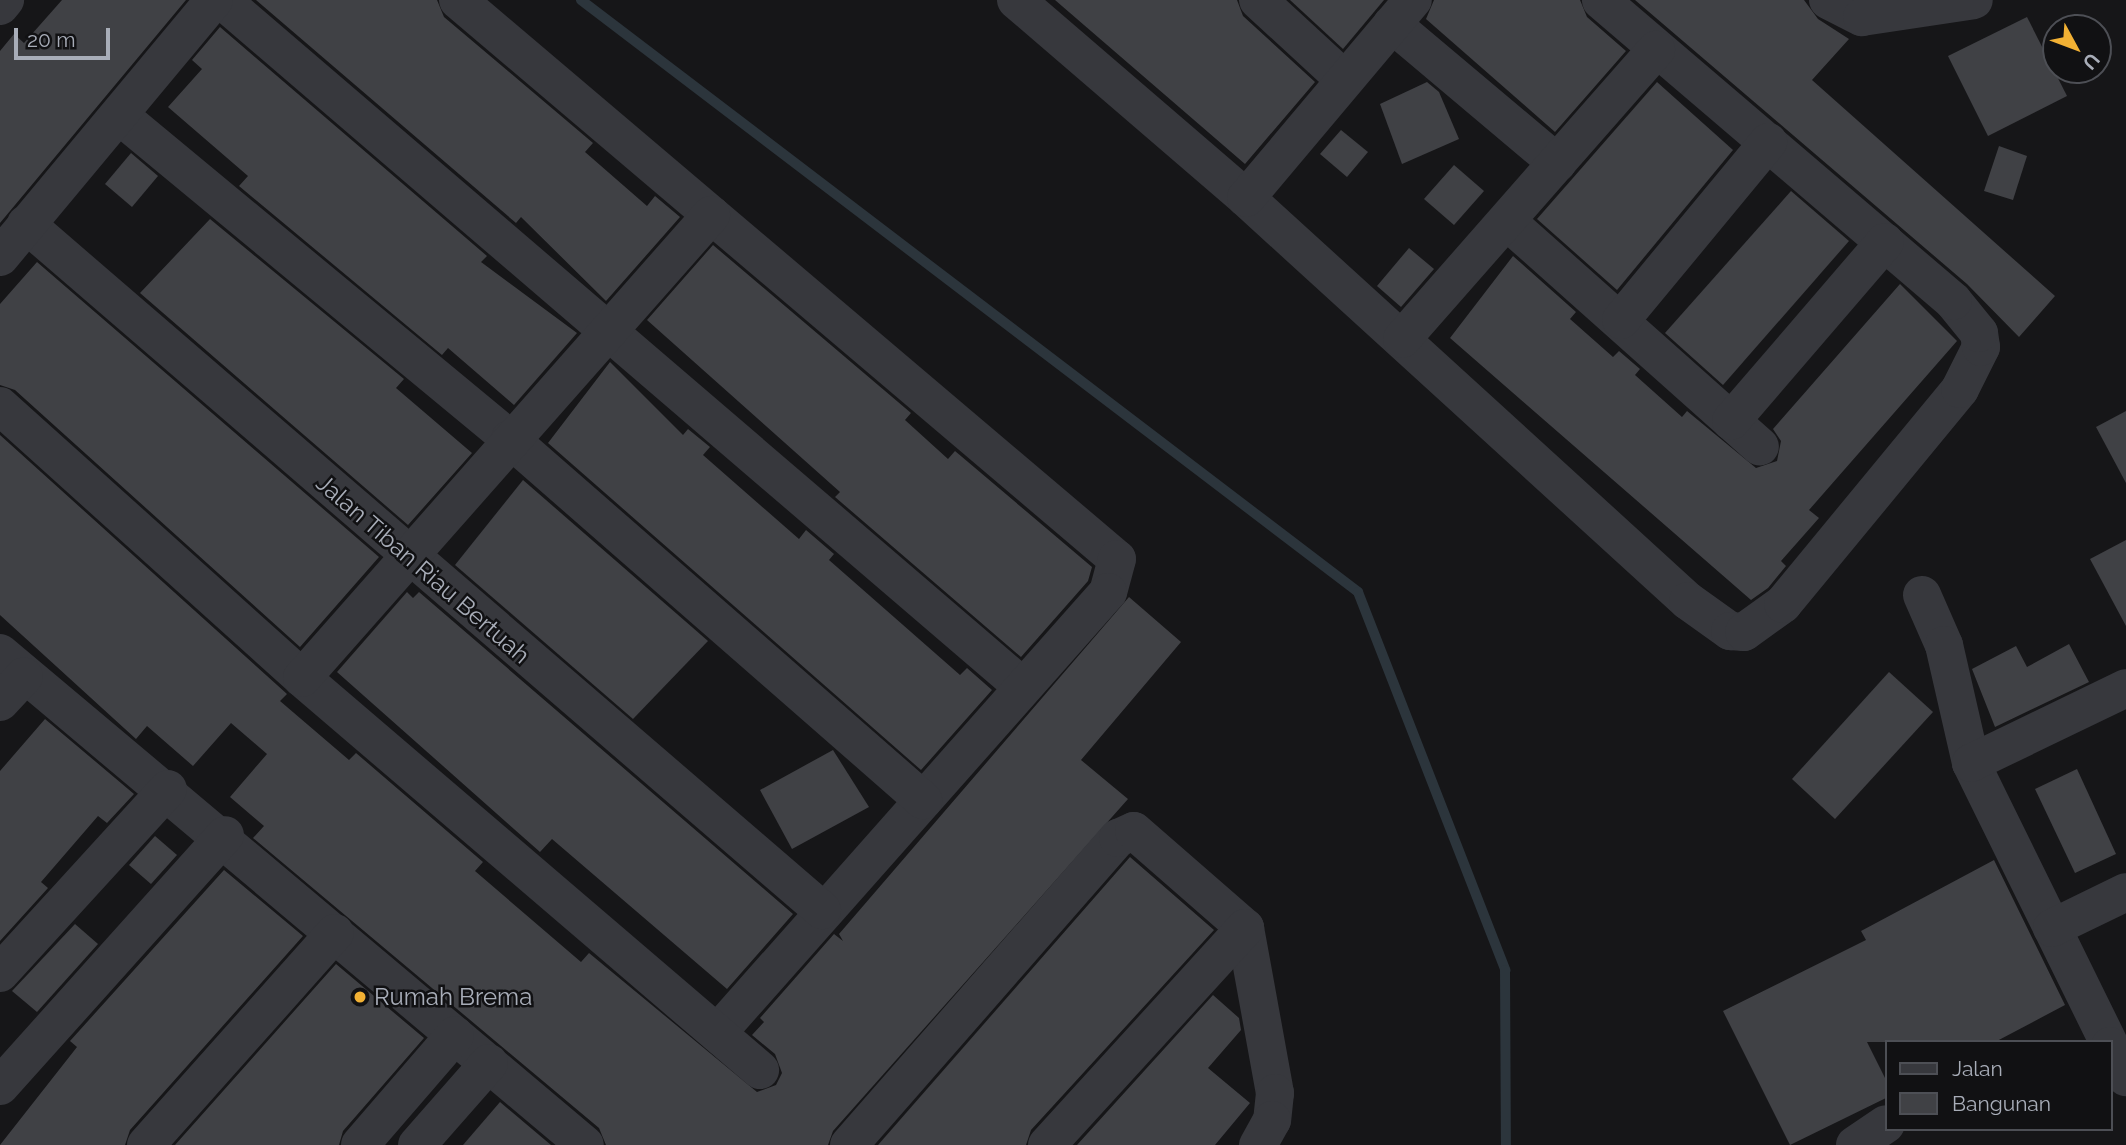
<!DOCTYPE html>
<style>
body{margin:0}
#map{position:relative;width:2126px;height:1145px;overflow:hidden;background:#161618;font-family:Raleway,sans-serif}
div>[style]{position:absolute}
.stream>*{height:10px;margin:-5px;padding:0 5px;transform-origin:5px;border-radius:5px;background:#2c353c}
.building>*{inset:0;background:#404145}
.street>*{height:38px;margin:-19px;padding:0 19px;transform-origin:19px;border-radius:19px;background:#37383d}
.dots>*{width:19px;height:19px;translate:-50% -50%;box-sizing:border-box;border:4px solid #111113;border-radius:50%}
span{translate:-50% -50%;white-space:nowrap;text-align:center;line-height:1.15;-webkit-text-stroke:5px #111113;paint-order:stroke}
.street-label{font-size:24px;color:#a8adb8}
.poi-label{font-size:24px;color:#a8adb8}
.left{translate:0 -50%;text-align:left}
.legend{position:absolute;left:1885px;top:1040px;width:228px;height:91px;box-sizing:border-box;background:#111113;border:2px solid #4d4f55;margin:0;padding:9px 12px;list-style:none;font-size:21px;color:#a8adb8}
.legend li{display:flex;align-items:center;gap:14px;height:35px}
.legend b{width:35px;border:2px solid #4d4f55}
.north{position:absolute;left:2042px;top:14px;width:70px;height:70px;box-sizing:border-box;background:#111113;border:2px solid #4d4f55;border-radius:50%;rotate:131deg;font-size:19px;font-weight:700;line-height:28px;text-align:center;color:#a8adb8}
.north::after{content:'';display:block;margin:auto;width:24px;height:32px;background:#f2b134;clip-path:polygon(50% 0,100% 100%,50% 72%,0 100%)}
.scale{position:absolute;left:14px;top:28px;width:96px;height:32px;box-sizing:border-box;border:4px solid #a8adb8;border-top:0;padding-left:9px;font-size:21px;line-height:24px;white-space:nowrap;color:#a8adb8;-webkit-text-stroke:5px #111113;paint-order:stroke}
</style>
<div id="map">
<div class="stream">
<i style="left:581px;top:0;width:977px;rotate:37.3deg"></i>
<i style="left:1358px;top:592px;width:406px;rotate:68.7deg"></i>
<i style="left:1505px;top:970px;width:175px;rotate:89.7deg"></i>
</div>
<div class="building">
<i style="clip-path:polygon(62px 0,186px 0,0 223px,0 51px,14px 34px,24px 43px)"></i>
<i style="clip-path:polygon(256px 0,437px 0,444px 17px,593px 143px,585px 152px,647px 206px,655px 196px,680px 217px,606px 301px,521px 217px,516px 223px)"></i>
<i style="clip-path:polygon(1055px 0,1237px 0,1243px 16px,1315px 82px,1245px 164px)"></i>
<i style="clip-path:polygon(1290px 0,1384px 0,1343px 49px)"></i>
<i style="clip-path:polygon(1434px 0,1580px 0,1587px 17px,1626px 51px,1555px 132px,1426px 19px)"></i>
<i style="clip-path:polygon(1635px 0,1804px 0,1818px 19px,1849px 39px,1812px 80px,2055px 296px,2019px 337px,1967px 284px)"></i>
<i style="clip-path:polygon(2027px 17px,2067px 96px,1988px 136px,1948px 56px)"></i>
<i style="clip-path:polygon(220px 27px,487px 256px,481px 262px,577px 333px,514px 405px,448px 348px,442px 355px,239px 186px,248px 176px,168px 107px,202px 69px,192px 60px)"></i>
<i style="clip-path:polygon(1427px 82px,1439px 92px,1459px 139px,1402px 164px,1380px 104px)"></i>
<i style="clip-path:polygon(1657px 82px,1733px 150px,1617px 290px,1537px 219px)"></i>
<i style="clip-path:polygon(1341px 130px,1368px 152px,1347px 177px,1320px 154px)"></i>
<i style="clip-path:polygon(1999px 146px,2027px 156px,2013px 200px,1984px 191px)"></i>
<i style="clip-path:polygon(131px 153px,158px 176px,132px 207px,105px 184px)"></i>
<i style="clip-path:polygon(1454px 165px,1484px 191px,1454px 225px,1424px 199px)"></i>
<i style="clip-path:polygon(1791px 191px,1849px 241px,1723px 385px,1665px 333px)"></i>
<i style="clip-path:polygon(210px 219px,404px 379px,396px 388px,472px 453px,408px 525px,140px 293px)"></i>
<i style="clip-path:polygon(713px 245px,911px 413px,905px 420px,948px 459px,955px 451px,1092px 567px,1088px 581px,1021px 657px,835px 497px,840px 492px,647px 320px)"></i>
<i style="clip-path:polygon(1409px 248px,1434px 269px,1401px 307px,1377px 286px)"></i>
<i style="clip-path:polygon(1513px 256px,1576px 312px,1570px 319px,1613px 357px,1619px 351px,1640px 369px,1635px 375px,1682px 417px,1687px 411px,1756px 468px,1777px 461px,1781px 441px,1773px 429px,1900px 284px,1957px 341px,1809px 510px,1819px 518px,1781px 561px,1786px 566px,1768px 588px,1751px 600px,1450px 338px)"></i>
<i style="clip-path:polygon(37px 262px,379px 557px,300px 647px,15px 390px,0 385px,0 304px)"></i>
<i style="clip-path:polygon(610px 362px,683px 435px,688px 429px,710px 447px,703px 455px,799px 539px,806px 530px,834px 554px,829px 560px,960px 675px,967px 668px,992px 690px,921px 770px,548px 443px)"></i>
<i style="clip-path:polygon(2126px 411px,2126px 483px,2096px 427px)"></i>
<i style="clip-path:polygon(0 435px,287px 694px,280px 701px,349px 760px,356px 753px,483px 862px,475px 871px,518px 908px,581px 962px,589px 953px,757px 1092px,776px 1085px,782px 1073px,775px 1054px,752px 1035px,764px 1022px,760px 1018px,834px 934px,843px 941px,839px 934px,1129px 597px,1181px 642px,1081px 760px,1128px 799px,833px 1131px,828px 1145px,606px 1145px,599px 1128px,253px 838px,264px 826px,230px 797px,267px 754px,231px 723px,193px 766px,147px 726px,136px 739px,0 615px)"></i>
<i style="clip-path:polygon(523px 480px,708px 641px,633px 719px,455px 565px)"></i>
<i style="clip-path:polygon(2126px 540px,2126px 626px,2090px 559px)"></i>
<i style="clip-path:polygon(407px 592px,413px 598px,419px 592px,793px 914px,727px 989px,552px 839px,540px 852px,337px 672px)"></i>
<i style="clip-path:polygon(2069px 644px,2089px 682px,1995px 727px,1972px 669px,2016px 646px,2027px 667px)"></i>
<i style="clip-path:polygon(1889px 672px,1933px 712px,1835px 819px,1792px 779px)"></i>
<i style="clip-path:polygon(45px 719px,134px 794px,107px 823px,98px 816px,41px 882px,48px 888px,0 941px,0 771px)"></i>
<i style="clip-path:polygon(833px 750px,869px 807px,792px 849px,760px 790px)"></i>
<i style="clip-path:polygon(2077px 769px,2116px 854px,2075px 873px,2035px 789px)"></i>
<i style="clip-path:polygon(155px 836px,177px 855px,151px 884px,129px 865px)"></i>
<i style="clip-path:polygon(1130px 857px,1214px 930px,1031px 1130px,1026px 1145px,878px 1145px)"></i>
<i style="clip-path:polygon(1994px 860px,2065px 1005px,1995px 1042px,1867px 1042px,1886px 1080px,1886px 1098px,1790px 1145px,1723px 1011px,1866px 940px,1861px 931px)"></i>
<i style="clip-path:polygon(224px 870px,303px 936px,130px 1130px,125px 1145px,0 1145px,77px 1047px,70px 1041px)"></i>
<i style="clip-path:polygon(75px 924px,98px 944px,37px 1012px,12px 991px)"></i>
<i style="clip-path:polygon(336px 964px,424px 1038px,343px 1131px,339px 1145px,175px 1145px)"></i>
<i style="clip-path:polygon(1213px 995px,1239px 1018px,1241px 1030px,1208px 1068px,1250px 1103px,1215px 1145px,1077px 1145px)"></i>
<i style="clip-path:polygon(500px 1102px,551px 1145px,463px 1145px)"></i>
</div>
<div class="street">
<i style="left:222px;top:0;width:1055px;rotate:40.62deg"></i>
<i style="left:458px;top:0;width:864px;rotate:40.31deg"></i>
<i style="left:1117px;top:559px;width:34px;rotate:105deg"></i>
<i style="left:1108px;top:592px;width:587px;rotate:131.54deg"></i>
<i style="left:1016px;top:0;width:303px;rotate:40.7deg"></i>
<i style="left:1246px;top:198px;width:598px;rotate:42.36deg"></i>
<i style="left:1688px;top:601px;width:52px;rotate:35.5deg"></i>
<i style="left:1730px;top:631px;width:14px;rotate:4deg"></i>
<i style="left:1744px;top:632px;width:48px;rotate:-35.7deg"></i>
<i style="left:1783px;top:604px;width:278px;rotate:-50.5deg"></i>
<i style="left:1960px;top:389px;width:47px;rotate:-63.4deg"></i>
<i style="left:1981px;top:347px;width:14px;rotate:-98deg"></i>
<i style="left:1979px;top:333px;width:41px;rotate:-129.1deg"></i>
<i style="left:1953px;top:301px;width:463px;rotate:-139.5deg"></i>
<i style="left:1258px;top:0;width:117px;rotate:42.6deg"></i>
<i style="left:1828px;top:0;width:38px;rotate:27deg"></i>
<i style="left:1862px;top:17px;width:113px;rotate:-8.6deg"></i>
<i style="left:0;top:6px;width:8px;rotate:-50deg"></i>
<i style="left:1392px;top:24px;width:216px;rotate:40.1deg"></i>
<i style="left:120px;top:116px;width:506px;rotate:39.63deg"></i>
<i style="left:510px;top:439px;width:549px;rotate:41.16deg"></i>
<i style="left:1246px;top:198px;width:259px;rotate:-49.9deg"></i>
<i style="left:1509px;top:223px;width:336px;rotate:41.7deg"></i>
<i style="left:26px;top:224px;width:1051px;rotate:40.76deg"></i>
<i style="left:0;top:257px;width:334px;rotate:-50.2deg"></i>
<i style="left:1621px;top:320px;width:231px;rotate:-50.4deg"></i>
<i style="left:1402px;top:339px;width:385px;rotate:-48.7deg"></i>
<i style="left:0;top:406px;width:406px;rotate:42deg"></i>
<i style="left:302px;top:678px;width:603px;rotate:40.56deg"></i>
<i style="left:1731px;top:421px;width:236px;rotate:-49.3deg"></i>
<i style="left:1922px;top:595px;width:55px;rotate:66.3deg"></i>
<i style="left:1944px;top:645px;width:121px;rotate:77.1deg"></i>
<i style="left:1971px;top:763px;width:311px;rotate:63.8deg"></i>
<i style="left:0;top:653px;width:764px;rotate:40.06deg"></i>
<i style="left:302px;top:678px;width:618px;rotate:-48.54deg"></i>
<i style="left:0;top:702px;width:35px;rotate:-47deg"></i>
<i style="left:1971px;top:763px;width:172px;rotate:-25.8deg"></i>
<i style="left:2052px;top:928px;width:82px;rotate:-25.9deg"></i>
<i style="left:0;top:973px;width:249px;rotate:-47.6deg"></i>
<i style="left:2110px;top:1046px;width:35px;rotate:63deg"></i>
<i style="left:0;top:1086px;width:337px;rotate:-48.1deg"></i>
<i style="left:146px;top:1145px;width:284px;rotate:-48.3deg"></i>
<i style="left:360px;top:1145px;width:145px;rotate:-49.2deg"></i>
<i style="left:417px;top:1145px;width:109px;rotate:-48.7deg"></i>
<i style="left:849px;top:1145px;width:408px;rotate:-48.8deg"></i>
<i style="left:1118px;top:838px;width:17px;rotate:-24deg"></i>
<i style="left:1134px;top:831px;width:147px;rotate:41.1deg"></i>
<i style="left:1245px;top:928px;width:168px;rotate:79.7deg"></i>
<i style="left:1275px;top:1093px;width:27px;rotate:96deg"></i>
<i style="left:1272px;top:1120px;width:29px;rotate:119deg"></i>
<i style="left:1047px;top:1145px;width:294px;rotate:-47.6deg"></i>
<i style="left:1855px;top:1145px;width:37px;rotate:-34deg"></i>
</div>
<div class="dots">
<i style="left:360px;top:997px;background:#f2b134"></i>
</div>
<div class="street-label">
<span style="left:423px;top:569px;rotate:41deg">Jalan Tiban Riau Bertuah</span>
</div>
<div class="poi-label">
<span class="left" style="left:374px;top:997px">Rumah Brema</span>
</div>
<ul class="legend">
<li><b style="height:9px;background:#37383d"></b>Jalan</li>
<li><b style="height:19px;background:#404145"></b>Bangunan</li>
</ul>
<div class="north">U</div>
<div class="scale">20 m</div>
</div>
